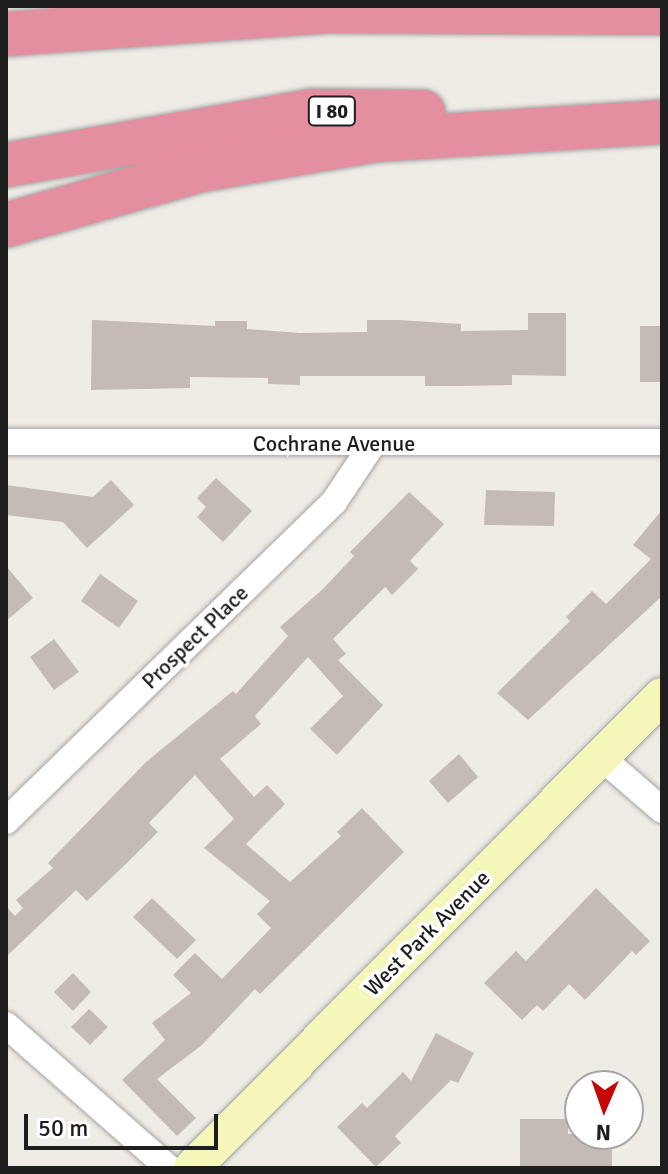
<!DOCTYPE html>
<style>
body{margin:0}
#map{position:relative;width:668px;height:1174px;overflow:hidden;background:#efebe5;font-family:Signika,sans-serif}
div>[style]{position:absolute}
.building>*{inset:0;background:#c3bbb4}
.roads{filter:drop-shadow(0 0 2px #a5a5a5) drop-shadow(0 0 2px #a5a5a5)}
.street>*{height:26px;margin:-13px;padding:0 13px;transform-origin:13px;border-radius:13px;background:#fff}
.secondary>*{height:36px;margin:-18px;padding:0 18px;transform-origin:18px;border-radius:18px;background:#f5f7ba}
.highway>*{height:44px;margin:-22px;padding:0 22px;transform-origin:22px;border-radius:22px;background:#e48f9f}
span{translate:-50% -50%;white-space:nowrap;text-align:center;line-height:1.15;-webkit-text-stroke:7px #fff;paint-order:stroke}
.shield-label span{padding:2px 6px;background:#fff;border:2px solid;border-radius:6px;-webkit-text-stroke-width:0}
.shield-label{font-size:20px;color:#1e1e1e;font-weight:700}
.street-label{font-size:22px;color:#1e1e1e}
.frame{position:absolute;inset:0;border:8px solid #1e1e1e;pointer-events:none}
.north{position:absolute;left:564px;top:1070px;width:80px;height:80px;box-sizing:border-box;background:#fff;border:2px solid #a5a5a5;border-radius:50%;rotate:182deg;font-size:22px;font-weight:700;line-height:32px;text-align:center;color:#1e1e1e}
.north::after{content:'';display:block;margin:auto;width:28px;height:36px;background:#c60708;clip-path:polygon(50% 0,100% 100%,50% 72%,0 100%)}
.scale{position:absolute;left:24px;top:1114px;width:194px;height:36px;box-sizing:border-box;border:4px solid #1e1e1e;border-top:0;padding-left:10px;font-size:24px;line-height:28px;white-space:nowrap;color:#1e1e1e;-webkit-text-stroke:6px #fff;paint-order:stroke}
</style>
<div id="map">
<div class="building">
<i style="clip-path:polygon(528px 313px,566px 313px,566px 376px,512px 375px,512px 385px,461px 386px,425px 386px,425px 376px,300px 376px,300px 385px,268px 384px,268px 378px,190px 377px,190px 388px,91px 390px,92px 320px,215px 326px,215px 321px,247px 321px,247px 329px,300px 333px,367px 332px,367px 320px,398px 320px,461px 324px,461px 331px,528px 330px)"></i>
<i style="clip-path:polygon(640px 326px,662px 326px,662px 382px,640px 382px)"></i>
<i style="clip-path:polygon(216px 478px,252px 511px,223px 542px,197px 517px,206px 507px,197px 498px)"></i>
<i style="clip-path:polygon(111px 480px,134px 505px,87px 548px,63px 522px,6px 515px,6px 485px,93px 497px)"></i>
<i style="clip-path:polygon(486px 490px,555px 492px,554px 526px,484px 525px)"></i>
<i style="clip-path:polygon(409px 492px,444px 524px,410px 561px,418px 569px,392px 595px,385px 587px,333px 639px,346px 654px,338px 660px,383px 705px,337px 755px,310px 729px,343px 696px,308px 657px,255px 716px,261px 724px,220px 759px,254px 797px,267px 785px,285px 804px,246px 844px,290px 882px,341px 836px,337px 832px,362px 808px,404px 852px,260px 994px,255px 989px,202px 1045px,157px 1079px,196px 1118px,177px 1136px,122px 1080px,165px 1040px,152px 1023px,191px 993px,173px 975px,195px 953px,222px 979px,271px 928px,257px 914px,270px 901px,204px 848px,234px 819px,195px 775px,149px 823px,158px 832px,134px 856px,87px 901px,76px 890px,6px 957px,6px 906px,15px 916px,23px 908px,16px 900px,53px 868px,48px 863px,146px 762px,233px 691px,236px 694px,288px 636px,280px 627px,323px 589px,354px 556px,350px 552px)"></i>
<i style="clip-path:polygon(662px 510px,662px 596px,528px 720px,497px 693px,570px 621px,566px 617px,592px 591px,606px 604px,651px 559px,633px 545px)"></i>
<i style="clip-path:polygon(6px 566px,33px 598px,6px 621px)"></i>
<i style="clip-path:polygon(100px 574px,138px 601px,119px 628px,81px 601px)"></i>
<i style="clip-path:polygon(54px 639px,79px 672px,54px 690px,30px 657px)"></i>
<i style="clip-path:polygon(459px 754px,478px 777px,448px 803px,429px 781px)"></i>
<i style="clip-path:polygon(596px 888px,650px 941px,636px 955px,632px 951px,585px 1000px,569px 984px,543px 1011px,537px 1005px,522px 1020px,484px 983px,516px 951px,526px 961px)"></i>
<i style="clip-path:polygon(152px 898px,196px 940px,177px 959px,133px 917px)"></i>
<i style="clip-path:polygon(73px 973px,91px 992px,73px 1011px,54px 992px)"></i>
<i style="clip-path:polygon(89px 1009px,108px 1027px,90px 1045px,71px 1027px)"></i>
<i style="clip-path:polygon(436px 1033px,474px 1053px,458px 1083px,451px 1080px,395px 1136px,401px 1143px,376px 1167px,337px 1127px,362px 1103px,367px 1108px,403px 1072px,411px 1081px)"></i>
<i style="clip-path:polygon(520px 1119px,568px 1119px,568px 1134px,612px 1134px,612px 1168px,520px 1168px)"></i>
</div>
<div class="roads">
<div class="street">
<i style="left:6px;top:442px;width:656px"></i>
<i style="left:602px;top:758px;width:79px;rotate:40.9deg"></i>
<i style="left:6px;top:821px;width:458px;rotate:-44.2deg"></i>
<i style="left:334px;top:502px;width:69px;rotate:-56.3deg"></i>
<i style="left:6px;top:1025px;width:217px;rotate:41.3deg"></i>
</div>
<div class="secondary">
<i style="left:192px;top:1168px;width:666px;rotate:-45.12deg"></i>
</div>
<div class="highway">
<i style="left:6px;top:34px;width:318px;rotate:-4.1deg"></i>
<i style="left:323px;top:11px;width:339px;rotate:0.3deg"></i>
<i style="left:6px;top:165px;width:310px;rotate:-10deg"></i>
<i style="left:311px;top:111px;width:112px;rotate:0.5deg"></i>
<i style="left:6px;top:225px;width:202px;rotate:-15.8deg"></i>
<i style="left:200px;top:170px;width:179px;rotate:-9.7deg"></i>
<i style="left:376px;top:140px;width:287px;rotate:-3.6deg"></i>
</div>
</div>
<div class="shield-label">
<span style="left:332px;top:111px">I 80</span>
</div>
<div class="street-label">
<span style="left:334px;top:444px">Cochrane Avenue</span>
<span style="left:195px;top:637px;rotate:-44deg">Prospect Place</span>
<span style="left:427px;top:933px;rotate:-45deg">West Park Avenue</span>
</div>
<div class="frame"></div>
<div class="north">N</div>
<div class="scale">50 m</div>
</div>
